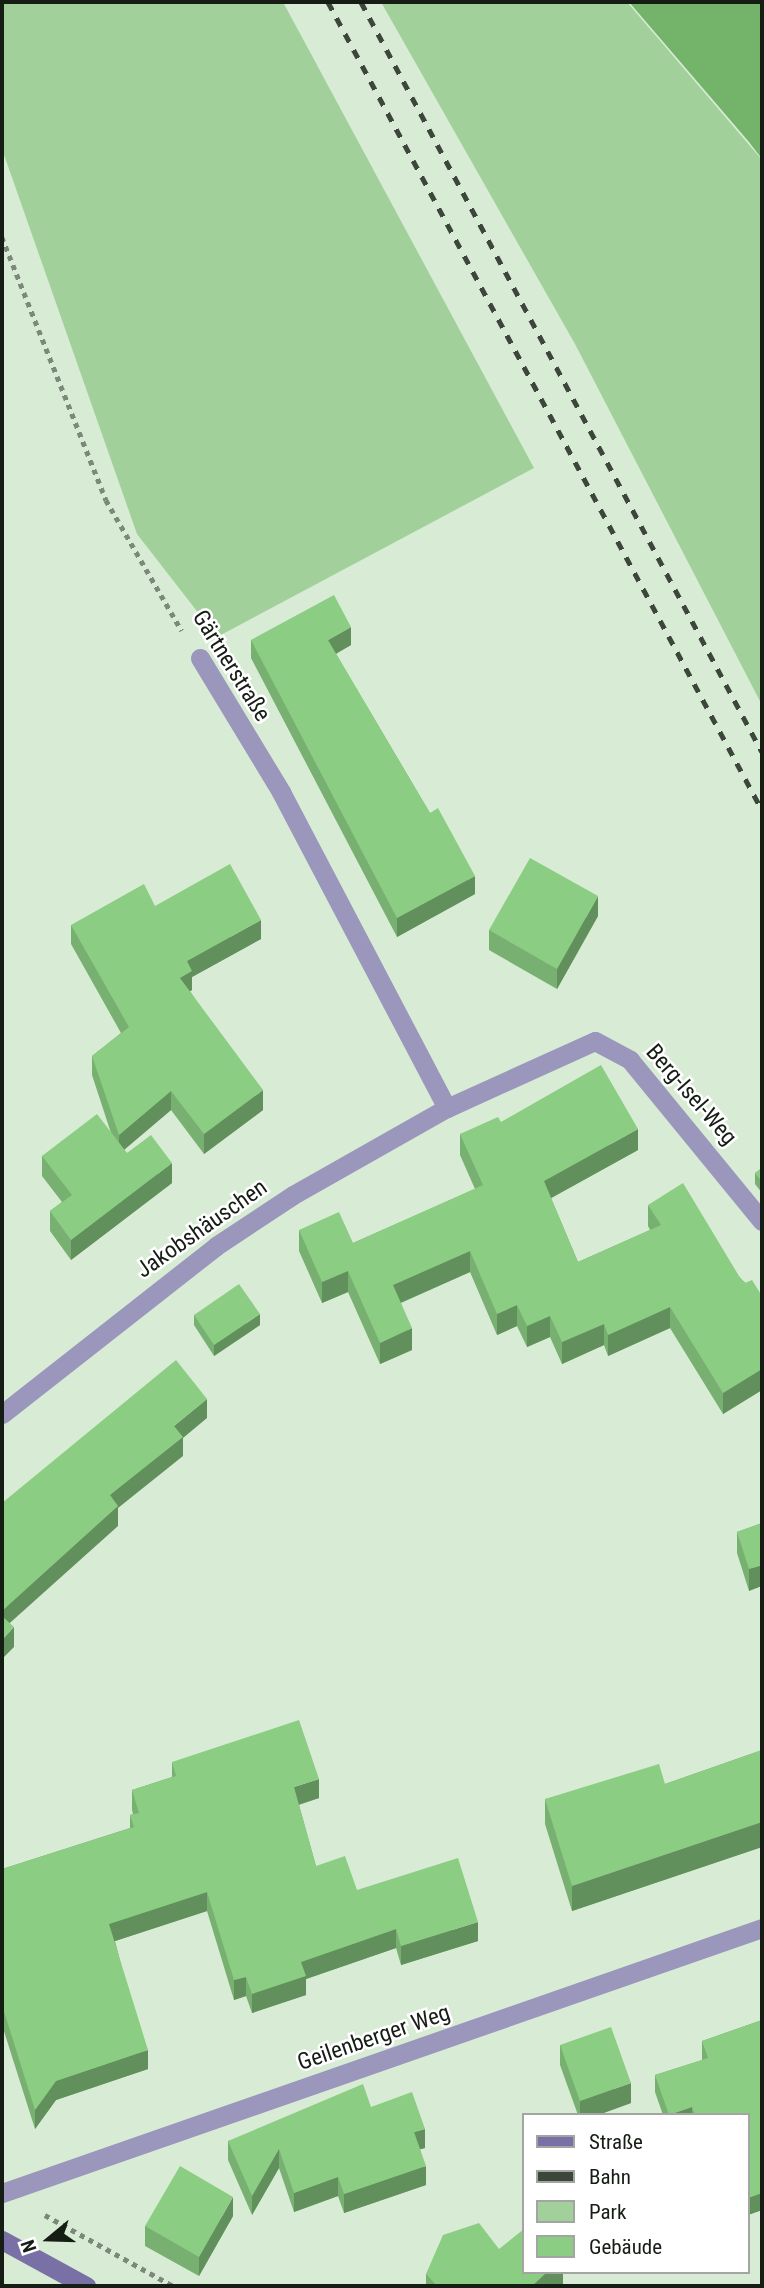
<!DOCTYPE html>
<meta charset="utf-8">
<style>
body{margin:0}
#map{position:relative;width:764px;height:2288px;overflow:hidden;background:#d8ebd5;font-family:"Roboto Condensed",sans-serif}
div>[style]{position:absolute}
.green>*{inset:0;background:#a1d09b}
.forest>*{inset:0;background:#73b36a}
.path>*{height:4.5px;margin-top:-2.25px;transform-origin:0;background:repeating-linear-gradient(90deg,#7c897a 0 5px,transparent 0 10px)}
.minor>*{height:19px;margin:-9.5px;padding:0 9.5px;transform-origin:9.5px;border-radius:9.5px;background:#9b96bc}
.secondary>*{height:19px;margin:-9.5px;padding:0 9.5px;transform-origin:9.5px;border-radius:9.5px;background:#7970a6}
.rail>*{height:5px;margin-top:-2.5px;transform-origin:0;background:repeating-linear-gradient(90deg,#3d463b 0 9px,transparent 0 18px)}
.wall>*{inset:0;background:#78b071}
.shaded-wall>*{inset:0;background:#61905c}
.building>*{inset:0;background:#8bcd83}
span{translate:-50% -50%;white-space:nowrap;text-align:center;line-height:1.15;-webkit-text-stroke:5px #fff;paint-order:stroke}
.street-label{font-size:23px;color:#161d15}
.frame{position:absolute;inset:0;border:4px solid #161d15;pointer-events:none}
.legend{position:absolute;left:522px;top:2113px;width:228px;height:161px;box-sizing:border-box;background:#fff;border:2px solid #a2a5a1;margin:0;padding:9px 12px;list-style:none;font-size:21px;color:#161d15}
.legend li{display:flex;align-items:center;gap:14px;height:35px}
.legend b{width:35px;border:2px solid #a2a5a1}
.north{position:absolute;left:14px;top:2204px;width:70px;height:70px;-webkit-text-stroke:5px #fff;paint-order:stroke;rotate:251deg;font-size:19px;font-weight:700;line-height:28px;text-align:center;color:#161d15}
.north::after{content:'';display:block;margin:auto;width:24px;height:32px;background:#161d15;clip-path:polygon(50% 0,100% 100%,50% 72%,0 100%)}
</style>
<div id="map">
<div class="green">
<i style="clip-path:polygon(2px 2px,283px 2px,534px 468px,217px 637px,137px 534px,2px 149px)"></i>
<i style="clip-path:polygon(381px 2px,627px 2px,762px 160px,762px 705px,575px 344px)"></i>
</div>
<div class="forest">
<i style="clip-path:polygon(629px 2px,762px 2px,762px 159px,749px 142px)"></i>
</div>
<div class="path">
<i style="left:2px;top:237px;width:283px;rotate:68.4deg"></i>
<i style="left:106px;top:500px;width:151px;rotate:59.9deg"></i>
<i style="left:45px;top:2215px;width:146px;rotate:29deg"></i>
</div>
<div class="minor">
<i style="left:200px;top:658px;width:157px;rotate:58.8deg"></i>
<i style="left:281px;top:792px;width:357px;rotate:62.3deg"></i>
<i style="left:2px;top:1414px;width:272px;rotate:-38.1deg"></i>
<i style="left:216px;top:1246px;width:92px;rotate:-33.5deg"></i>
<i style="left:293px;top:1195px;width:177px;rotate:-29.5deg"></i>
<i style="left:447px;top:1108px;width:162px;rotate:-24.4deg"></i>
<i style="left:595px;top:1041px;width:40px;rotate:28deg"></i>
<i style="left:630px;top:1060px;width:208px;rotate:50.7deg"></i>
<i style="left:2px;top:2193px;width:805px;rotate:-19.22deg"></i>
</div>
<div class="secondary">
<i style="left:2px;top:2240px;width:96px;rotate:28.7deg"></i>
</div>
<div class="rail">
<i style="left:328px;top:2px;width:917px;rotate:61.76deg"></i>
<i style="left:361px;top:2px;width:850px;rotate:61.87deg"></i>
</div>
<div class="wall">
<i style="clip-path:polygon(251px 640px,351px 645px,336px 654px,430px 813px,475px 894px,397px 937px,251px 658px)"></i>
<i style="clip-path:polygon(598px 916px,557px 989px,489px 950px,489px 930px)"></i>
<i style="clip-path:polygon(71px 925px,261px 939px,192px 977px,192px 990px,190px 991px,263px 1110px,204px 1154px,171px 1110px,124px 1150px,127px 1153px,172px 1183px,71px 1260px,50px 1231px,50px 1211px,62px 1202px,42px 1176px,42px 1156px,111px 1133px,92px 1075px,92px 1056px,121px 1033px,71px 944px)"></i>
<i style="clip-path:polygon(501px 1122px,638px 1150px,551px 1198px,578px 1262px,650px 1230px,648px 1226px,648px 1205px,762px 1296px,762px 1390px,723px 1414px,670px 1328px,608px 1356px,604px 1345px,562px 1364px,550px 1337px,527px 1347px,517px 1326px,497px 1335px,470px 1272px,401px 1303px,412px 1350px,380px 1364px,348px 1292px,322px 1303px,299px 1251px,299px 1230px,353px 1243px,475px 1189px,460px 1155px,460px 1134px)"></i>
<i style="clip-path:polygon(762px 1168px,762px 1193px,755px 1184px,755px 1173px)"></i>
<i style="clip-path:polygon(194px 1315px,260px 1325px,214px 1356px,194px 1325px)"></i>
<i style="clip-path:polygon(762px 1523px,749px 1591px,737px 1553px,737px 1532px)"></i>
<i style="clip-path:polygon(762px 1750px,762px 1847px,572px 1911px,545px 1824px,545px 1799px,665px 1784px)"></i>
<i style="clip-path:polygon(172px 1762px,319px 1798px,299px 1805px,316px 1866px,357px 1890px,478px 1941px,401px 1965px,396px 1948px,306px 1979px,306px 1995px,252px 2013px,246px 1996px,234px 2000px,207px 1911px,115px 1941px,148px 2069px,56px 2100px,35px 2129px,2px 2025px,2px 1869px,130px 1828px,130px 1815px,133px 1814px,132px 1810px,132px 1790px,172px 1777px)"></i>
<i style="clip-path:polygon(762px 2020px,762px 2210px,748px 2215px,748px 2115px,663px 2115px,655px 2092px,655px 2075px,702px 2060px,702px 2041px)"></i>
<i style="clip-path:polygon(560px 2045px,631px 2103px,598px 2115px,578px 2115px,560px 2065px)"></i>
<i style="clip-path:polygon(371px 2107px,425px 2148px,420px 2149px,426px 2185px,344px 2213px,338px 2196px,294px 2212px,279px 2168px,252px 2215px,228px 2160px,228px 2141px)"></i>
<i style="clip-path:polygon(233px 2216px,199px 2276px,145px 2246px,145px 2226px)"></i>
<i style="clip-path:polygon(499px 2249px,563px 2272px,563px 2284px,561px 2286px,426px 2286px,426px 2274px)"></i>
</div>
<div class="shaded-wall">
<i style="clip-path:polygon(351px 627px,351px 645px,328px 658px,328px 640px)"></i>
<i style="clip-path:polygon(475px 876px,475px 894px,397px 937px,397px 918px)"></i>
<i style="clip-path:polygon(598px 896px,598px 916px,557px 989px,557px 969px)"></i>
<i style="clip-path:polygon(261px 920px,261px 939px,192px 977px,192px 990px,180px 997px,180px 978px,187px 961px)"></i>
<i style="clip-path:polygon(263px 1090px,263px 1110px,204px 1154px,204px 1134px)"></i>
<i style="clip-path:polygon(171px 1091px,171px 1110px,119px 1154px,119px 1135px)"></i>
<i style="clip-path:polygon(638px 1129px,638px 1150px,544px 1202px,544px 1181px)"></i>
<i style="clip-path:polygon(172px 1163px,172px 1183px,71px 1260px,71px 1240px)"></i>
<i style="clip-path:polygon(470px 1251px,470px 1272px,393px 1306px,393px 1285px)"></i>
<i style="clip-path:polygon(348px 1271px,348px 1292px,322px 1303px,322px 1282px)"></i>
<i style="clip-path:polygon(517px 1305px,517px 1326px,497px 1335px,497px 1314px)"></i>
<i style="clip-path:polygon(670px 1307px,670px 1328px,608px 1356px,608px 1335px)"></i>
<i style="clip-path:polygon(260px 1314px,260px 1325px,214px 1356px,214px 1345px)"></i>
<i style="clip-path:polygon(550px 1316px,550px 1337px,527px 1347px,527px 1326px)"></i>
<i style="clip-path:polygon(604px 1324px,604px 1345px,562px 1364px,562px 1342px)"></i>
<i style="clip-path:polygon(412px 1328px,412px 1350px,380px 1364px,380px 1343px)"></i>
<i style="clip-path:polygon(762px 1369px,762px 1390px,723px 1414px,723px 1393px)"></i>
<i style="clip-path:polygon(207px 1399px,207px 1418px,183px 1438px,183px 1456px,118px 1508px,118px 1526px,2px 1630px,2px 1611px,174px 1426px)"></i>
<i style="clip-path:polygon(762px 1565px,762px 1586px,749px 1591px,749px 1569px)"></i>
<i style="clip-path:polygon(14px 1627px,14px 1647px,2px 1659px,2px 1640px)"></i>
<i style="clip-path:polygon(319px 1779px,319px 1798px,294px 1806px,294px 1787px)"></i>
<i style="clip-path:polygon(762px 1822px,762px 1847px,572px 1911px,572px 1886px)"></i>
<i style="clip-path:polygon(207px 1892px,207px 1911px,109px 1943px,109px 1924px)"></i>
<i style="clip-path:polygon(478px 1922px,478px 1941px,401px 1965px,401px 1946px)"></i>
<i style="clip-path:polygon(396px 1929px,396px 1948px,306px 1979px,306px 1995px,252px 2013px,252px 1994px,301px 1962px)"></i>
<i style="clip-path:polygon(246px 1977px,246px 1996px,234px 2000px,234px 1980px)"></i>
<i style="clip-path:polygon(148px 2050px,148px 2069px,56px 2100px,35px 2129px,35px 2110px,56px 2081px)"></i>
<i style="clip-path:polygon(631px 2083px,631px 2103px,598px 2115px,580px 2115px,580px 2101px)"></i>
<i style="clip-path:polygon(692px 2107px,692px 2115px,669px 2115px)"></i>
<i style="clip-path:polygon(425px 2129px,425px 2148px,414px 2151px,414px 2132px)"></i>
<i style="clip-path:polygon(279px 2149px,279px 2168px,252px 2215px,252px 2196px)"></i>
<i style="clip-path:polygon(426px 2166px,426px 2185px,344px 2213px,344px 2194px)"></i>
<i style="clip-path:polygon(338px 2177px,338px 2196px,294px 2212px,294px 2193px)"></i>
<i style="clip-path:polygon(762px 2193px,762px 2210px,748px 2215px,748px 2198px)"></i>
<i style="clip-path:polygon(233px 2197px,233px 2216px,199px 2276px,199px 2257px)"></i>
<i style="clip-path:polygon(547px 2272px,563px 2272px,563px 2284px,561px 2286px,532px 2286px)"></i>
</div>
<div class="building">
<i style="clip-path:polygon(334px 595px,351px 627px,328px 640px,430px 813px,438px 808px,475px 876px,397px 918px,251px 640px)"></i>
<i style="clip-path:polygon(530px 858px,598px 896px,557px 969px,489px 930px)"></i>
<i style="clip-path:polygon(230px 864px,261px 920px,187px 961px,192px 971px,180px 978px,263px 1090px,204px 1134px,171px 1091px,119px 1135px,92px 1056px,129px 1027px,71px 925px,144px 884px,155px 906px)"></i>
<i style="clip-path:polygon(601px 1065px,638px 1129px,544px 1181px,578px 1262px,661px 1225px,648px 1205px,683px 1183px,739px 1276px,745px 1283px,752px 1280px,762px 1296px,762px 1369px,723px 1393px,670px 1307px,608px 1335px,604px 1324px,562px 1342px,550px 1316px,527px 1326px,517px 1305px,497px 1314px,470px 1251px,393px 1285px,412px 1328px,380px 1343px,348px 1271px,322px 1282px,299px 1230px,339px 1212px,353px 1243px,483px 1185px,460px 1134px,498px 1117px,501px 1122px)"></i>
<i style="clip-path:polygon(97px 1114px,127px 1153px,151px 1135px,172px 1163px,71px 1240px,50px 1211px,72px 1195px,42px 1156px)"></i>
<i style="clip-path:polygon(762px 1168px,762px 1182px,755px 1173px)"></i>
<i style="clip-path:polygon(239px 1284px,260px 1314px,214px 1345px,194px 1315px)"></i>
<i style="clip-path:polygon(176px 1360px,207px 1399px,174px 1426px,183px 1437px,110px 1495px,118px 1506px,2px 1611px,2px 1503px)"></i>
<i style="clip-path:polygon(762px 1523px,762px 1565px,749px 1569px,737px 1532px)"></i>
<i style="clip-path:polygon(2px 1616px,14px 1627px,2px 1640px)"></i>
<i style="clip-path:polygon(299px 1720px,319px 1779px,294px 1787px,316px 1866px,345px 1856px,357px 1890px,458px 1858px,478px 1922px,401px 1946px,396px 1929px,301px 1962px,306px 1976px,252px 1994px,246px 1977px,234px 1980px,207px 1892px,109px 1924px,148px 2050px,56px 2081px,35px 2110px,2px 2005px,2px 1869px,134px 1827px,130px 1815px,139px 1813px,132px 1790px,176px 1776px,172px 1762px)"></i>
<i style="clip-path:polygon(762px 1750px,762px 1822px,572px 1886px,545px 1799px,659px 1764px,665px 1784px)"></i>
<i style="clip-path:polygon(762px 2020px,762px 2193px,748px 2198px,748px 2115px,695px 2115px,692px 2107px,669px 2115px,655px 2075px,708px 2058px,702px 2041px)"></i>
<i style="clip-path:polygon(611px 2027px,631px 2083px,580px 2101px,560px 2045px)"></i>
<i style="clip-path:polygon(363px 2084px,371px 2107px,412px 2092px,425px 2129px,414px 2132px,426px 2166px,344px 2194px,338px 2177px,294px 2193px,279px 2149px,252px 2196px,228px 2141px)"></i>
<i style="clip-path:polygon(180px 2166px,233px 2197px,199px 2257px,145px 2226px)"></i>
<i style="clip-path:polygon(479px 2223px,499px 2249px,524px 2229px,524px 2272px,547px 2272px,532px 2286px,437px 2286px,426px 2274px,443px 2235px)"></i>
</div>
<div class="street-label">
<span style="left:231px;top:666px;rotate:58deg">Gärtnerstraße</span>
<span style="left:691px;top:1095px;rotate:49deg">Berg-Isel-Weg</span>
<span style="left:202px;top:1229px;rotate:-35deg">Jakobshäuschen</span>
<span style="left:374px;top:2038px;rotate:-19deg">Geilenberger Weg</span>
</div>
<div class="frame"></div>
<ul class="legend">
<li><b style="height:9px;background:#7970a6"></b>Straße</li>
<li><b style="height:9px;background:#3d463b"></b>Bahn</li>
<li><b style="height:19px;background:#a1d09b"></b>Park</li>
<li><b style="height:19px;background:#8bcd83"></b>Gebäude</li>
</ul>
<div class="north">N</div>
</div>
